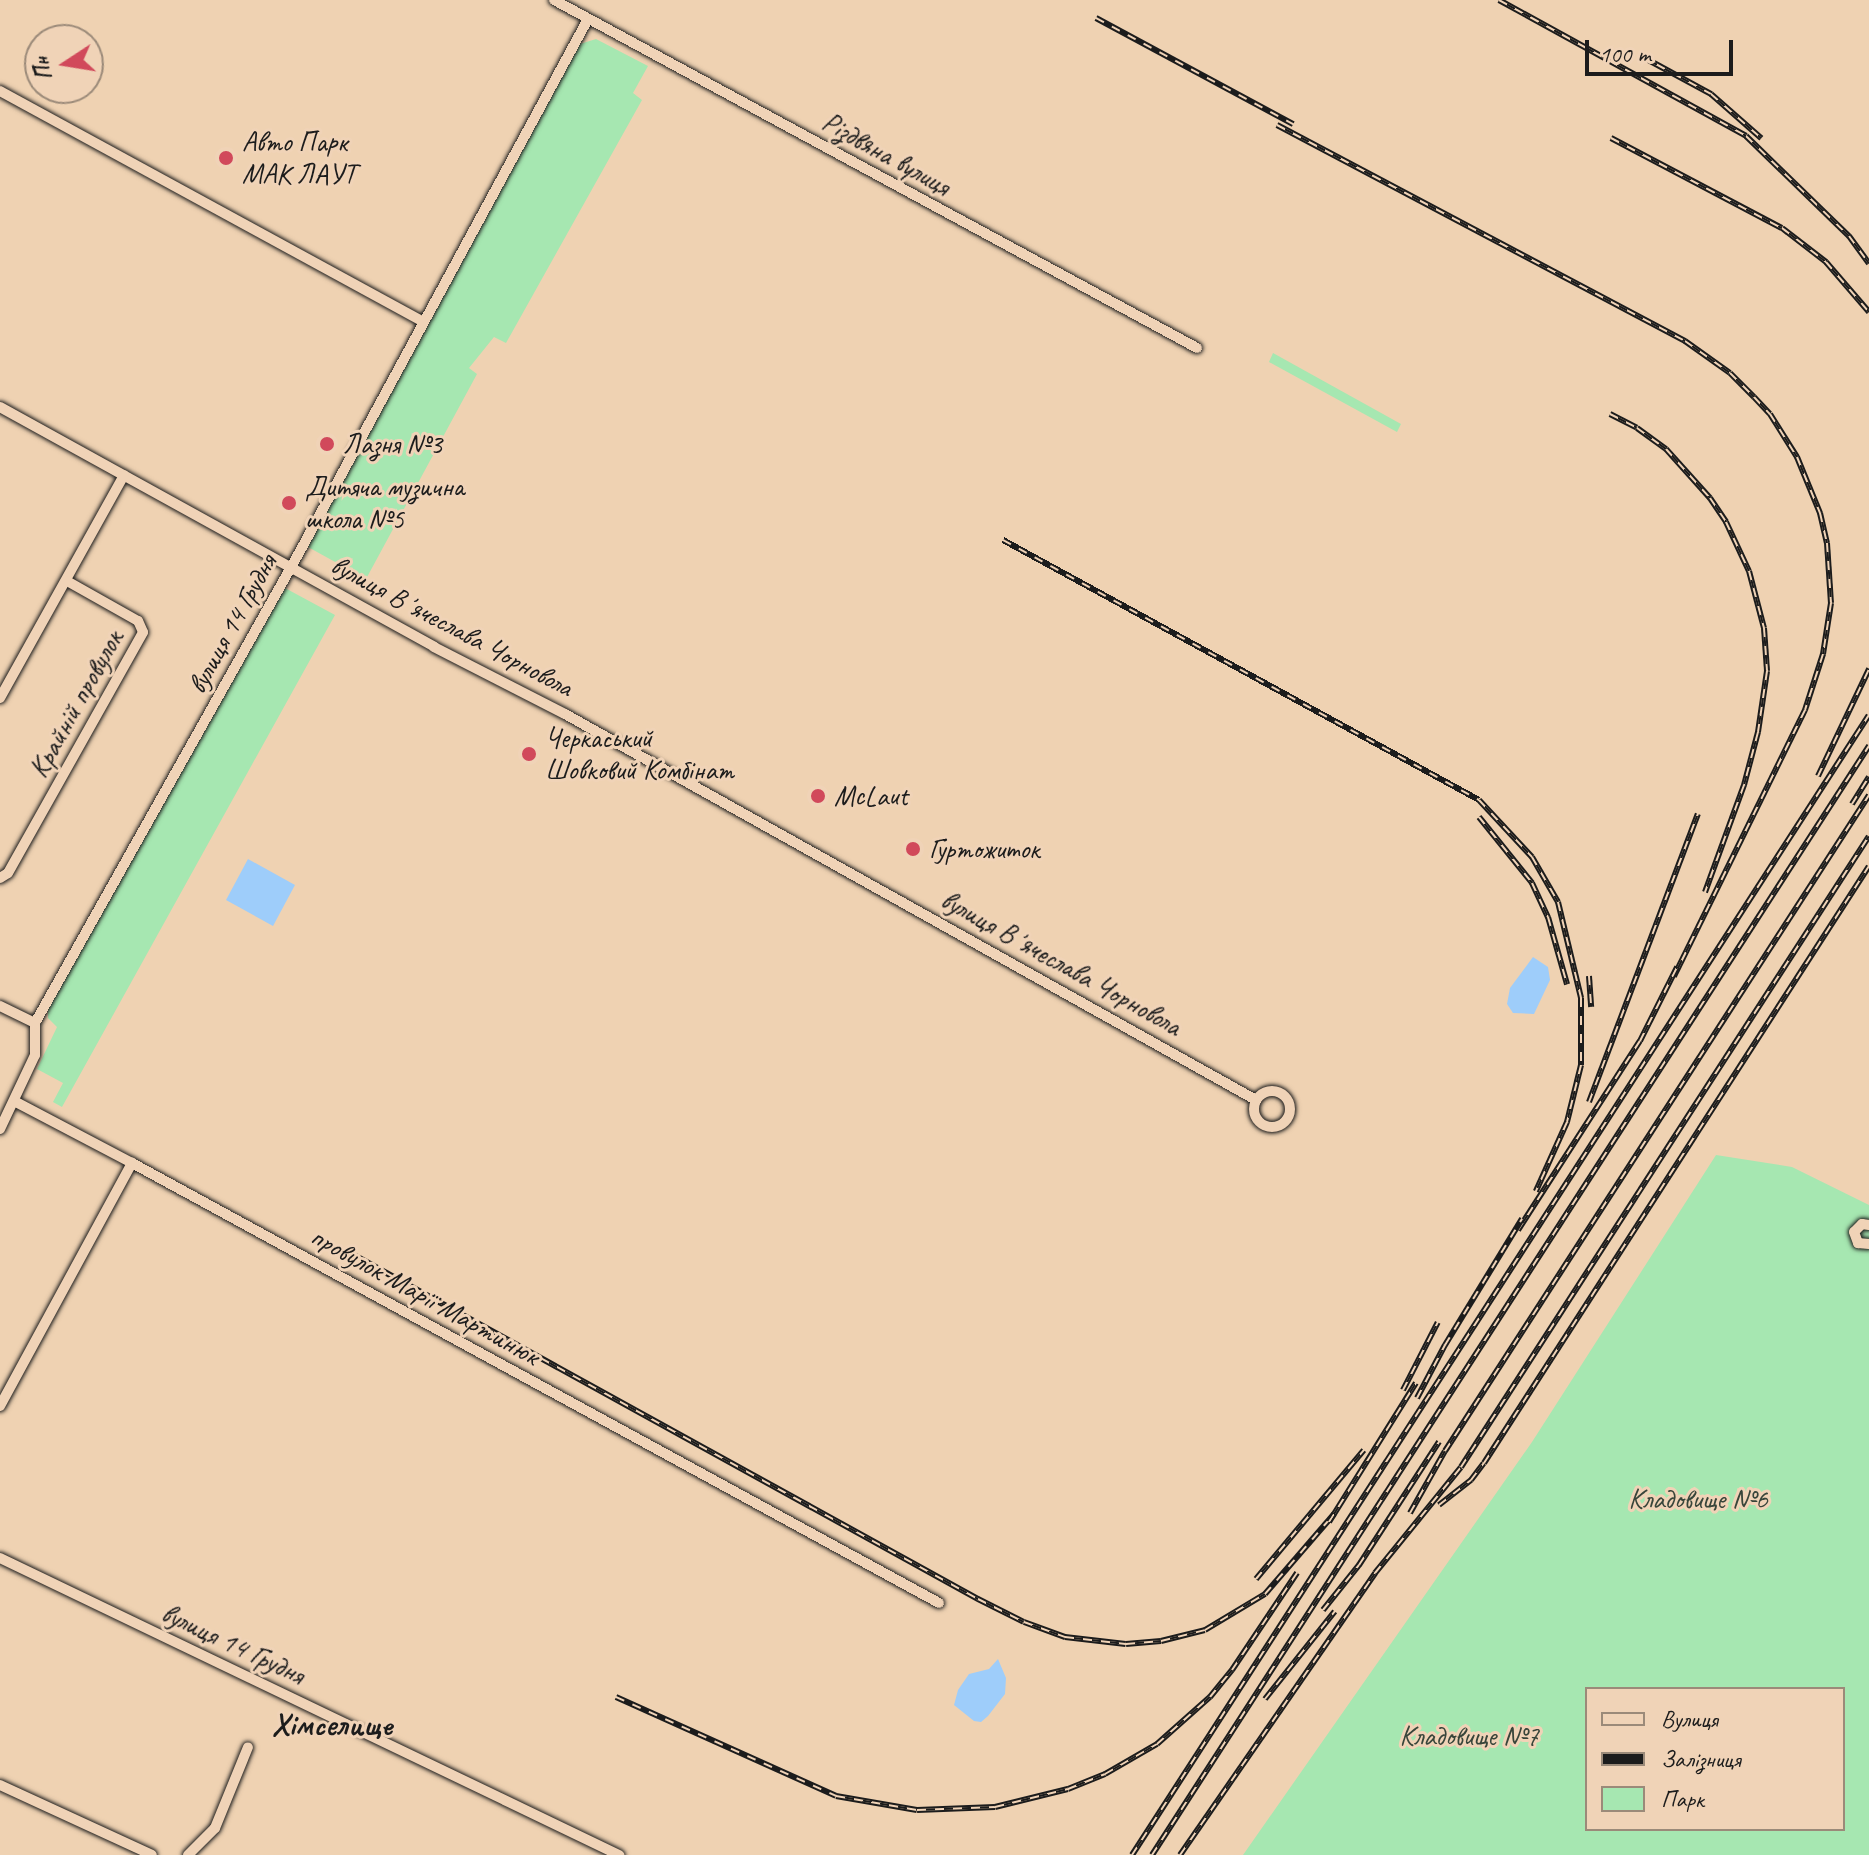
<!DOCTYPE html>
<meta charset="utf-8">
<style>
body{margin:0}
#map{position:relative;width:1869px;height:1855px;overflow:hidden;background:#efd2b2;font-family:Caveat,sans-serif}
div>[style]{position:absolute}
.green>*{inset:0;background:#a6e7b1}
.water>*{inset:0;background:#9ecdfa}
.roads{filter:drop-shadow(0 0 2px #1c1c1c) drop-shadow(0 0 2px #1c1c1c)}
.minor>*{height:10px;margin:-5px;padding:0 5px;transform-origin:5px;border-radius:5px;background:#f0d3b7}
.minor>.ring{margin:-5px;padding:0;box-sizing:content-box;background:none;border:10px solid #f0d3b7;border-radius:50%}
.rail>*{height:6px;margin-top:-3px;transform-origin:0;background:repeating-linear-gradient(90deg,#f0d3b7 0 9px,#1c1c1c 0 18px);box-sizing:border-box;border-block:2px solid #1c1c1c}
.dots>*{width:22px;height:22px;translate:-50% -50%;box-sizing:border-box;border:4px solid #f0d3b7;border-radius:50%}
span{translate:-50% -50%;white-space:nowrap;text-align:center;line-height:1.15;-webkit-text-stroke:6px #f0d3b7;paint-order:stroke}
.poi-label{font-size:28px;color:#1c1c1c}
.left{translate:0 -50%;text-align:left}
.street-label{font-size:28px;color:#1c1c1c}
.park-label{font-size:28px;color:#38453a}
.quarter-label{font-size:32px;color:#1c1c1c;font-weight:700}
.legend{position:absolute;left:1585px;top:1687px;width:260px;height:144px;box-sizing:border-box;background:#f0d3b7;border:2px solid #9b8a79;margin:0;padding:10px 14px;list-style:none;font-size:24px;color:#1c1c1c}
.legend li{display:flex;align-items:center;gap:16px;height:40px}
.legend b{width:40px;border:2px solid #9b8a79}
.north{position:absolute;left:24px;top:24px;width:80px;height:80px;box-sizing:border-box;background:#f0d3b7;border:2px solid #9b8a79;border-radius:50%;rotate:258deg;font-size:22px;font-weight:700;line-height:32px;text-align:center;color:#1c1c1c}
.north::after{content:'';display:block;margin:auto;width:28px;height:36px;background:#d1495b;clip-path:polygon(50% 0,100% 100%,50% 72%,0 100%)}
.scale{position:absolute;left:1585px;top:40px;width:148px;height:36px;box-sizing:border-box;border:4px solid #1c1c1c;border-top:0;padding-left:10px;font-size:24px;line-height:28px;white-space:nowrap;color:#1c1c1c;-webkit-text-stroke:6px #f0d3b7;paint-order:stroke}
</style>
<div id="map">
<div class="green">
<i style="clip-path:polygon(596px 39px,648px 66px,633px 93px,642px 100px,506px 343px,494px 337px,469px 368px,477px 374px,366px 579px,308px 547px,580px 44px)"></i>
<i style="clip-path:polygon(1273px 353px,1401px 424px,1397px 432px,1269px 362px)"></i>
<i style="clip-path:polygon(285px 588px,335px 615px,62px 1107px,53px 1102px,63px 1083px,37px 1069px,57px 1027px,48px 1018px,48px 1009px)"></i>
<i style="clip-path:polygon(evenodd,1716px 1155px,1792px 1167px,1869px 1205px,1869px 1855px,1243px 1855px,1532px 1442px,1716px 1155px,1587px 1689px,1843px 1689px,1843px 1829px,1587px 1829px,1587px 1689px)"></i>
</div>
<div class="water">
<i style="clip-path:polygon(248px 859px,295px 885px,273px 926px,226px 900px)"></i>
<i style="clip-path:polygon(1533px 957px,1548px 967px,1550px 980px,1534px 1014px,1513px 1013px,1507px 1004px,1510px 988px)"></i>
<i style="clip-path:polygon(998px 1659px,1006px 1678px,1005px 1694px,988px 1716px,981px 1722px,974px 1721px,954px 1705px,958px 1690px,969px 1674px,989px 1669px)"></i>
</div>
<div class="roads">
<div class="minor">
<i style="left:554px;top:0;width:731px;rotate:28.42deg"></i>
<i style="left:0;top:91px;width:482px;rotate:28.6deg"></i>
<i style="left:0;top:407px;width:496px;rotate:28.9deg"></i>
<i style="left:434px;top:647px;width:147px;rotate:27.1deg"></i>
<i style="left:565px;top:714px;width:792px;rotate:29.19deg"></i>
<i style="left:0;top:698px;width:255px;rotate:-60.9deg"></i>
<i style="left:0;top:878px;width:9px;rotate:-32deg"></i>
<i style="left:8px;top:873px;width:276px;rotate:-60.7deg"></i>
<i style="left:143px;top:632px;width:12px;rotate:-114deg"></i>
<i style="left:138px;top:621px;width:81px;rotate:-150.6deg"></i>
<i style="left:0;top:1006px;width:39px;rotate:26deg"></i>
<i class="ring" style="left:1254px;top:1091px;width:26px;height:26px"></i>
<i style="left:14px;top:1101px;width:133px;rotate:27.7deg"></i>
<i style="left:0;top:1129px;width:82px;rotate:-64.7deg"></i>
<i style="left:35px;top:1055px;width:32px;rotate:-90deg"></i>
<i style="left:35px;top:1023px;width:539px;rotate:-60.68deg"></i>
<i style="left:299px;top:553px;width:607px;rotate:-61.58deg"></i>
<i style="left:1869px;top:1225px;width:7px;rotate:-172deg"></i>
<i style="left:1862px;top:1224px;width:11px;rotate:135deg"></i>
<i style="left:1854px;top:1232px;width:12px;rotate:70deg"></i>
<i style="left:1858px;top:1243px;width:11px;rotate:5deg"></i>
<i style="left:0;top:1406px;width:277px;rotate:-61.5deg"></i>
<i style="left:132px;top:1163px;width:919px;rotate:28.6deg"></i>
<i style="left:0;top:1558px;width:687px;rotate:25.63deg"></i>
<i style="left:0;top:1785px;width:167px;rotate:24.7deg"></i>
<i style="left:188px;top:1855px;width:38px;rotate:-45deg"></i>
<i style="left:215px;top:1828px;width:87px;rotate:-67.8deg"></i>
</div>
</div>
<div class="rail">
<i style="left:1499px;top:0;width:282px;rotate:28.8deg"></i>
<i style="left:1746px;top:136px;width:144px;rotate:44.2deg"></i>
<i style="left:1849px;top:236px;width:34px;rotate:54deg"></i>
<i style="left:1096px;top:18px;width:224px;rotate:28.3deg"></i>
<i style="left:1641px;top:56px;width:80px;rotate:28.5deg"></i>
<i style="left:1711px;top:94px;width:67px;rotate:41.3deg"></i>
<i style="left:1277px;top:125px;width:462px;rotate:27.9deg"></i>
<i style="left:1685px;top:341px;width:55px;rotate:35.4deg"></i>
<i style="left:1730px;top:373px;width:34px;rotate:45deg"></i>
<i style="left:1754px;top:397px;width:23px;rotate:47deg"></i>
<i style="left:1770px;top:414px;width:51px;rotate:57.9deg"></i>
<i style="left:1797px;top:457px;width:61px;rotate:67.7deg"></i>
<i style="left:1820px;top:513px;width:31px;rotate:77deg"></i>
<i style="left:1827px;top:543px;width:60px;rotate:86.2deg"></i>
<i style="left:1831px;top:603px;width:52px;rotate:98.9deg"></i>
<i style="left:1823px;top:654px;width:59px;rotate:107.8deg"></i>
<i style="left:1805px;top:710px;width:297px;rotate:116.2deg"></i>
<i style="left:1611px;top:138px;width:193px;rotate:27.8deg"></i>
<i style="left:1782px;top:228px;width:56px;rotate:37.7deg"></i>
<i style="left:1826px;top:262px;width:66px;rotate:49.3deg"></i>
<i style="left:1610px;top:414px;width:30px;rotate:27deg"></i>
<i style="left:1637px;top:428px;width:36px;rotate:36deg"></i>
<i style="left:1666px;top:449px;width:66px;rotate:48.1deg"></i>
<i style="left:1710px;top:498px;width:29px;rotate:56deg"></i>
<i style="left:1726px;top:522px;width:54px;rotate:64.9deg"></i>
<i style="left:1749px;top:571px;width:59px;rotate:75.3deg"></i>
<i style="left:1764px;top:628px;width:43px;rotate:86deg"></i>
<i style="left:1767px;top:671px;width:62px;rotate:98.4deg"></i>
<i style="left:1758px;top:732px;width:55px;rotate:104.8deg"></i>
<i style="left:1744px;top:785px;width:114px;rotate:110deg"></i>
<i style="left:1003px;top:540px;width:542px;rotate:28.64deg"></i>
<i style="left:1479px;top:800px;width:78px;rotate:47.1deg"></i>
<i style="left:1532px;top:857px;width:52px;rotate:60deg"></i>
<i style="left:1558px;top:902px;width:99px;rotate:76.5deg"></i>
<i style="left:1581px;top:998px;width:67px;rotate:90deg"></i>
<i style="left:1581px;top:1065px;width:59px;rotate:103.8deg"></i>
<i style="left:1567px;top:1122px;width:76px;rotate:114.2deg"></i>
<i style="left:1818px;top:776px;width:119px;rotate:-64.5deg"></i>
<i style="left:1852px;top:804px;width:32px;rotate:-58deg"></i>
<i style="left:1479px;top:817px;width:85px;rotate:51.2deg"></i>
<i style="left:1532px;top:883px;width:38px;rotate:65deg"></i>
<i style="left:1548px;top:917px;width:70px;rotate:74.2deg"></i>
<i style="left:1589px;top:976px;width:31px;rotate:86deg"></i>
<i style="left:1589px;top:1102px;width:308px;rotate:-69.3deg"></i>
<i style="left:1518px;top:1230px;width:225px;rotate:-57.2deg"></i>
<i style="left:1640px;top:1041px;width:83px;rotate:-63.4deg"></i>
<i style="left:352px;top:1254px;width:715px;rotate:28.86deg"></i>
<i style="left:978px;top:1599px;width:51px;rotate:26.6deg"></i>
<i style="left:1024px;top:1622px;width:44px;rotate:20.1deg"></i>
<i style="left:1065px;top:1637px;width:61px;rotate:6.5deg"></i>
<i style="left:1126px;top:1644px;width:35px;rotate:-5deg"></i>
<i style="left:1161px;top:1641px;width:45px;rotate:-14deg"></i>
<i style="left:1205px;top:1630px;width:70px;rotate:-31deg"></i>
<i style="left:1265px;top:1594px;width:106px;rotate:-49.2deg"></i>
<i style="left:1403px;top:1390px;width:76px;rotate:-62.8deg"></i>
<i style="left:1417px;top:1398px;width:60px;rotate:-62.2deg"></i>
<i style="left:1445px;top:1345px;width:148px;rotate:-58.6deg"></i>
<i style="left:1439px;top:1505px;width:41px;rotate:-38deg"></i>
<i style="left:1471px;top:1480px;width:21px;rotate:-53deg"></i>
<i style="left:1484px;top:1463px;width:710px;rotate:-57.18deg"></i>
<i style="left:1410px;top:1513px;width:71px;rotate:-60.6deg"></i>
<i style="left:1445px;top:1451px;width:781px;rotate:-57.12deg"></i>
<i style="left:1329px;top:1522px;width:164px;rotate:-58deg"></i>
<i style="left:1256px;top:1579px;width:168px;rotate:-50.1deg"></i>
<i style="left:1323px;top:1610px;width:58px;rotate:-51.3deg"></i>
<i style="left:1359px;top:1565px;width:147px;rotate:-57deg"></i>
<i style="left:616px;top:1697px;width:241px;rotate:24.2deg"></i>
<i style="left:836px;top:1796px;width:82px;rotate:9.8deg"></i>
<i style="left:917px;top:1810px;width:78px;rotate:-2.2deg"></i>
<i style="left:995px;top:1807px;width:75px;rotate:-13.9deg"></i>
<i style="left:1068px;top:1789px;width:40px;rotate:-22deg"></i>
<i style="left:1105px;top:1774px;width:60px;rotate:-30deg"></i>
<i style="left:1157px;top:1744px;width:71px;rotate:-41.6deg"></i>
<i style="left:1210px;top:1697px;width:35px;rotate:-51deg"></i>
<i style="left:1232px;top:1670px;width:117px;rotate:-56.2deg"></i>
<i style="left:1265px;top:1699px;width:112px;rotate:-51.5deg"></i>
<i style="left:1132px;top:1855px;width:1357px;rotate:-57.12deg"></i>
<i style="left:1152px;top:1855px;width:1321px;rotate:-57.12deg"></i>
<i style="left:1180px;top:1855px;width:343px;rotate:-55.3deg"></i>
<i style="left:1375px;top:1573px;width:136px;rotate:-50.9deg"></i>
<i style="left:1461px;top:1467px;width:751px;rotate:-57.11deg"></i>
</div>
<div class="dots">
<i style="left:226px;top:158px;background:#d1495b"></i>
<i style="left:327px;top:444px;background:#d1495b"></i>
<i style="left:289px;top:503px;background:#d1495b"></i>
<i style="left:529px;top:754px;background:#d1495b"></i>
<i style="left:818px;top:796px;background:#d1495b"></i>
<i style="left:913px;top:849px;background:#d1495b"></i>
</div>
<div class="poi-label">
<span class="left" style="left:242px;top:158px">Авто Парк<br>МАК ЛАУТ</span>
<span class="left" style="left:343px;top:444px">Лазня №3</span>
<span class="left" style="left:305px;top:503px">Дитяча музична<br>школа №5</span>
<span class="left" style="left:545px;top:754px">Черкаський<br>Шовковий Комбінат</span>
<span class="left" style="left:834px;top:796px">McLaut</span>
<span class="left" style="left:929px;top:849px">Гуртожиток</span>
</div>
<div class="street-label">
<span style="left:886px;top:154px;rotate:29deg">Різдвяна вулиця</span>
<span style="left:232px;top:624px;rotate:-61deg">вулиця 14 Грудня</span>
<span style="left:452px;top:626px;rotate:28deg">вулиця Вʼячеслава Чорновола</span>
<span style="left:76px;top:704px;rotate:-61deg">Крайній провулок</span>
<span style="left:1061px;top:963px;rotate:29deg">вулиця Вʼячеслава Чорновола</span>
<span style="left:425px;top:1296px;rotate:29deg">провулок Марії Мартинюк</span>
<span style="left:233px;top:1644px;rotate:25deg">вулиця 14 Грудня</span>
</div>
<div class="park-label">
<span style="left:1698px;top:1499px">Кладовище №6</span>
<span style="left:1469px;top:1736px">Кладовище №7</span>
</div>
<div class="quarter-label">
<span style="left:332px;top:1725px">Хімселище</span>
</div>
<ul class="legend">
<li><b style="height:10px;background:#f0d3b7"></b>Вулиця</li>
<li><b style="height:10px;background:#1c1c1c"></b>Залізниця</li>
<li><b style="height:22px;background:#a6e7b1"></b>Парк</li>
</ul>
<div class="north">Пн</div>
<div class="scale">100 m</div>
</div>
